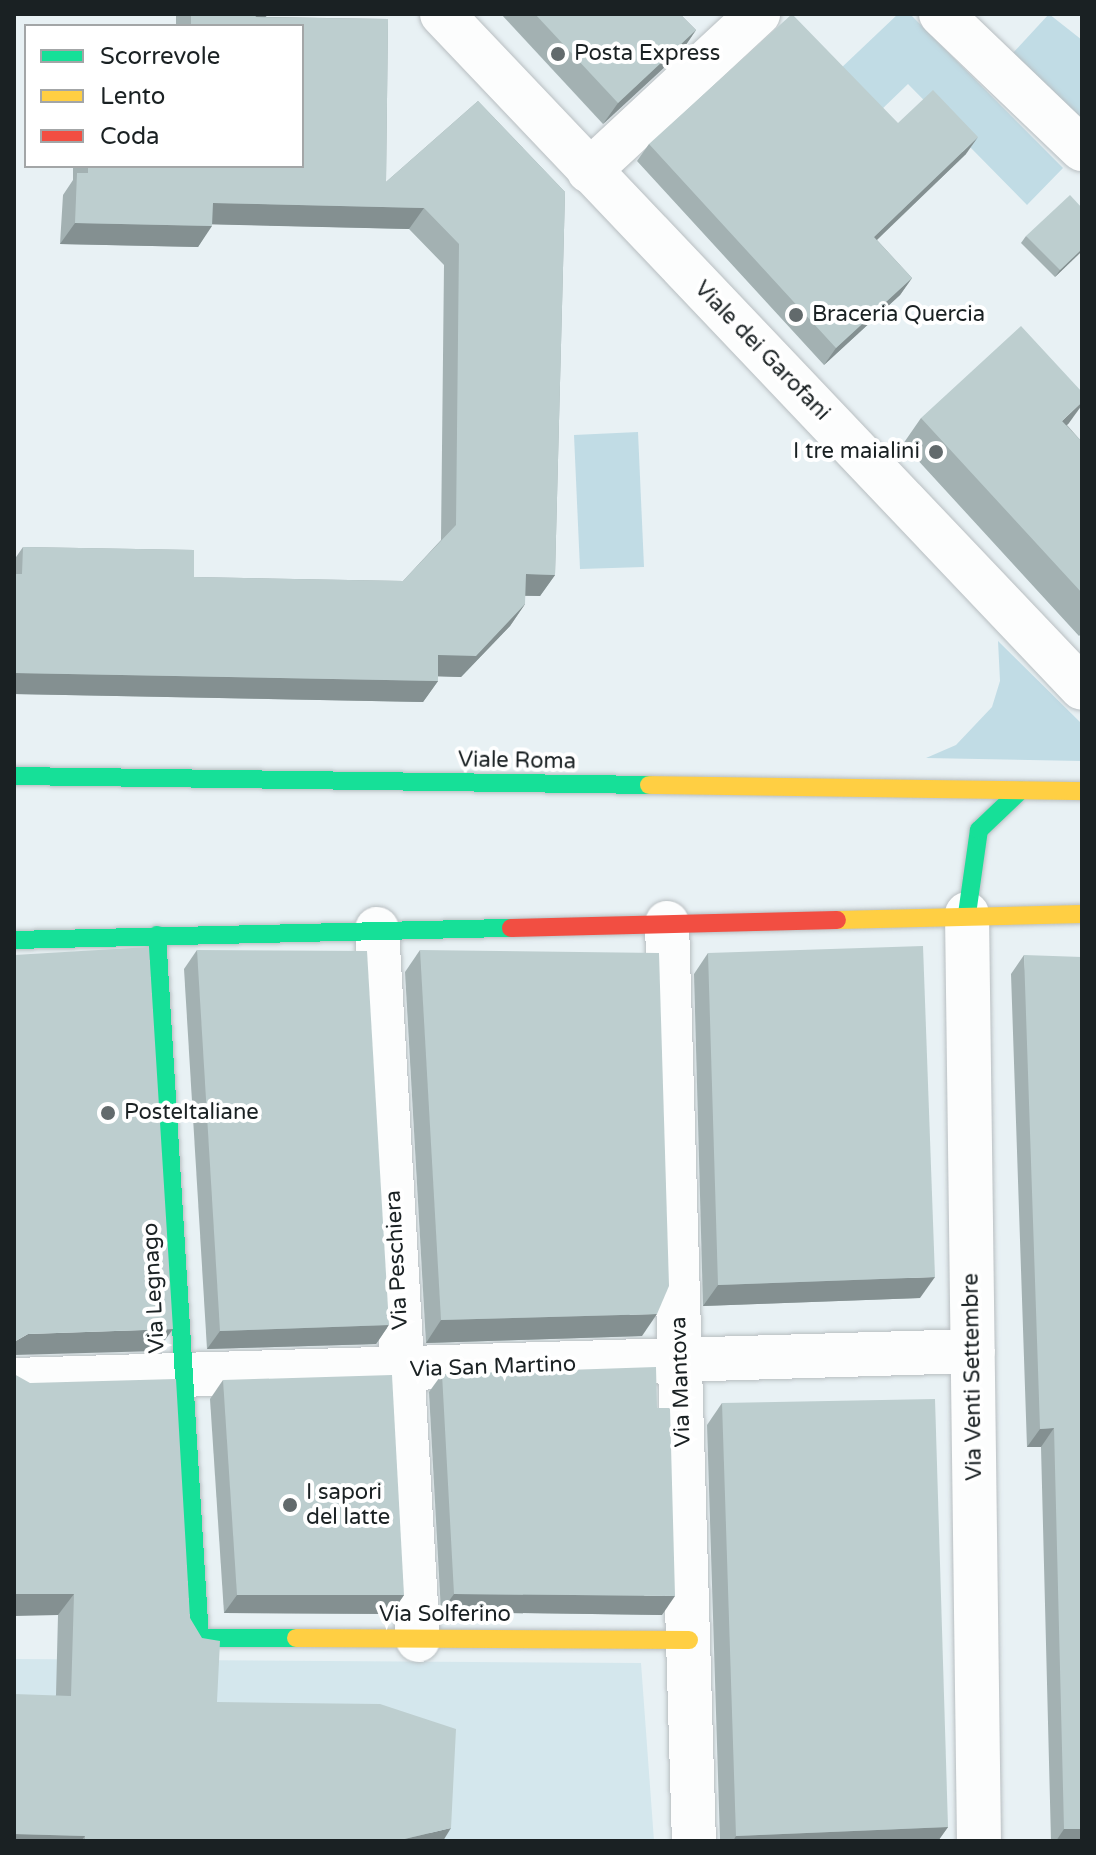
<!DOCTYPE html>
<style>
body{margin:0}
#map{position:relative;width:1096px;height:1855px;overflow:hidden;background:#e8f1f4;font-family:"Varela Round",sans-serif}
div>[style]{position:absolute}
.built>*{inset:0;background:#d4e7ed}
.green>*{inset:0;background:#c1dce5}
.roads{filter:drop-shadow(0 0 2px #b8bec1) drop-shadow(0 0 2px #b8bec1)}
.street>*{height:44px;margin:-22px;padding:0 22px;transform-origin:22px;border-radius:22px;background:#fcfdfd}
.fast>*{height:18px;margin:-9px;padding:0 9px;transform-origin:9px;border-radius:9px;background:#16e098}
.slow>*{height:18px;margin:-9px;padding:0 9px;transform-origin:9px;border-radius:9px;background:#ffcf43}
.jam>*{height:18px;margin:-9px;padding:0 9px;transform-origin:9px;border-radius:9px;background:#f24e42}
.wall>*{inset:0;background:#a3b1b2}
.shaded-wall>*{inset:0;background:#849091}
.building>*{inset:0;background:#bdcecf}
.dots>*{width:22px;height:22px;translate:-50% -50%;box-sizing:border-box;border:4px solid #fff;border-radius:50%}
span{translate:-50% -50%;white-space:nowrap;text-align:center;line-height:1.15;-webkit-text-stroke:8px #fff;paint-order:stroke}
.poi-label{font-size:22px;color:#1a2123}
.left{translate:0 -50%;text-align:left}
.right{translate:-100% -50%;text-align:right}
.street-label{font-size:22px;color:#1a2123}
.frame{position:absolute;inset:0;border:16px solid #1a2123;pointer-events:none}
.legend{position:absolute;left:24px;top:24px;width:280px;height:144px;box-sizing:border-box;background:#fff;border:2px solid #a3a6a7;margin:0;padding:10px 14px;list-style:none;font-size:24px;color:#1a2123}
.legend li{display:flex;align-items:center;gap:16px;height:40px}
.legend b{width:40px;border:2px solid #a3a6a7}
</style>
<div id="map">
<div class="built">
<i style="clip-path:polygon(14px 1659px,641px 1663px,654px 1841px,14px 1841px)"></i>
</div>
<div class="green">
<i style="clip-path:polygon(898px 14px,910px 14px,1063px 168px,1027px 205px,908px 84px,880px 111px,839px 70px)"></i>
<i style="clip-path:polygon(1049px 14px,1082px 40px,1082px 119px,1012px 54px)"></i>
<i style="clip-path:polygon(638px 432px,644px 567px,580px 569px,574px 435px)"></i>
<i style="clip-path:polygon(998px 641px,1082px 724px,1082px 761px,926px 758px,956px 745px,992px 707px,1000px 681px)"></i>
</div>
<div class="roads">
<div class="street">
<i style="left:442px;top:14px;width:929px;rotate:46.48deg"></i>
<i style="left:941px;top:14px;width:195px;rotate:43.8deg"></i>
<i style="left:589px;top:171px;width:231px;rotate:-42.9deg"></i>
<i style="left:967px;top:914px;width:927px;rotate:89.26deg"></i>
<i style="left:667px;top:923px;width:918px;rotate:88.32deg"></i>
<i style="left:377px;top:929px;width:712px;rotate:86.7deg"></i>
<i style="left:14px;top:1380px;width:959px;rotate:-1.73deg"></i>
</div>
<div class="fast">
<i style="left:14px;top:776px;width:635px;rotate:0.81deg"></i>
<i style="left:967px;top:914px;width:85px;rotate:-81.9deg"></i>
<i style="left:979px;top:830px;width:57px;rotate:-43.6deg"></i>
<i style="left:157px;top:935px;width:704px;rotate:86.5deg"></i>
<i style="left:200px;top:1638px;width:96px"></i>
<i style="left:14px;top:940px;width:497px;rotate:-1.4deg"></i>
</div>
<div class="slow">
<i style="left:649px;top:785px;width:433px;rotate:0.8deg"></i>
<i style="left:837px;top:920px;width:245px;rotate:-1.4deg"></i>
<i style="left:296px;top:1638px;width:393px;rotate:0.3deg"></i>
</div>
<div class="jam">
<i style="left:511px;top:928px;width:326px;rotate:-1.4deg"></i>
</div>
</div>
<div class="wall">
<i style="clip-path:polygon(176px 14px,269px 14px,265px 17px,388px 19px,386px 182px,478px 101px,565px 192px,555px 575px,540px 596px,525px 596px,525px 604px,510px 626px,461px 677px,438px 676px,438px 681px,423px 702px,14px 694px,14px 560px,23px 547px,194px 550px,194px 577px,403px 581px,441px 540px,444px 265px,409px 229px,212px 224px,198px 247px,60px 244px,63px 195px,73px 180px,73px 166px,302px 166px,302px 26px,176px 26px)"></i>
<i style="clip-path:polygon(501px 14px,680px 14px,696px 30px,681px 52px,603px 124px)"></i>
<i style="clip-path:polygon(898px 123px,966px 154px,877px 240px,912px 278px,900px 295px,824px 365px,637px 161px,649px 144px)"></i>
<i style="clip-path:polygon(1026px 236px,1082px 251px,1055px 277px,1021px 243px)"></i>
<i style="clip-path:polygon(921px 418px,1069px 423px,1067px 425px,1082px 442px,1082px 633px,1079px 636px,903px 444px)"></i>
<i style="clip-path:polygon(197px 950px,389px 1325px,376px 1344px,207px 1349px,184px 969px)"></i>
<i style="clip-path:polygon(420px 950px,642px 1336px,426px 1343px,405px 972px)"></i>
<i style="clip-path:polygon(708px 953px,920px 1298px,703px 1306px,694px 974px)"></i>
<i style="clip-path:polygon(1024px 955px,1082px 1841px,1051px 1841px,1041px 1447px,1027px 1447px,1011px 974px)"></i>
<i style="clip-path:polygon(14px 1374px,190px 1618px,217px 1702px,443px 1841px,14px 1841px,56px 1695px,58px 1615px)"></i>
<i style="clip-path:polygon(442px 1374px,662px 1615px,441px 1612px,429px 1392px)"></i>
<i style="clip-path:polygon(223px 1380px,404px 1595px,391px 1614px,224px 1613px,210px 1399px)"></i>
<i style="clip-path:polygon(722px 1403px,948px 1827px,938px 1841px,720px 1841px,707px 1425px)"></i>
</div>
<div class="shaded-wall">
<i style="clip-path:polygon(259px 14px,269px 14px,255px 26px,255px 17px)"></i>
<i style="clip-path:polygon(696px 30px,681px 52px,603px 124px,618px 103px)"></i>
<i style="clip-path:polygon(978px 137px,966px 154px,862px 254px,874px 237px)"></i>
<i style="clip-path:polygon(213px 203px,424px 208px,409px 229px,198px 224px)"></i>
<i style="clip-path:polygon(75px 223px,212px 226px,198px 247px,60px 244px)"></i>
<i style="clip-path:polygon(1082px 249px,1082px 251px,1055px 277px,1060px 270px)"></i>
<i style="clip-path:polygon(912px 278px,900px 295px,824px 365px,836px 348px)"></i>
<i style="clip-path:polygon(1082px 402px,1082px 405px,1069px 423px,1044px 446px,1062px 421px)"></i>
<i style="clip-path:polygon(526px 574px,555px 575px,540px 596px,511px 595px)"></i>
<i style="clip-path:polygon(525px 604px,510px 626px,461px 677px,423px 676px,438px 655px)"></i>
<i style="clip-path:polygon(14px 673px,438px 681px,423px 702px,14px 694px)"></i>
<i style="clip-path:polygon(935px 1277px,920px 1298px,703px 1306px,718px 1285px)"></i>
<i style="clip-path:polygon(657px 1314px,642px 1336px,426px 1343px,441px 1320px)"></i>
<i style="clip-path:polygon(389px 1325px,376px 1344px,207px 1349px,220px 1331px)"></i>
<i style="clip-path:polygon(173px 1329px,157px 1351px,14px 1355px,14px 1342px,28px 1334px)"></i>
<i style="clip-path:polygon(1054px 1428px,1041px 1447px,1027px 1447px,1040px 1429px)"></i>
<i style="clip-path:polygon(14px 1594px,74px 1594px,58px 1615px,14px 1616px)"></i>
<i style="clip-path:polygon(454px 1594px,675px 1596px,662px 1615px,441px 1612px)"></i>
<i style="clip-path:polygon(237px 1595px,404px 1595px,391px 1614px,224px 1613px)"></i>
<i style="clip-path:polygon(948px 1827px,938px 1841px,733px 1841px,736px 1836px)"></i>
<i style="clip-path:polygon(451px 1828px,443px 1841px,396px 1841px)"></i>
<i style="clip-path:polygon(1064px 1829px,1082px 1829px,1082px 1841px,1056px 1841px)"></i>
<i style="clip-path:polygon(14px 1834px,85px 1836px,81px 1841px,14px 1841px)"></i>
</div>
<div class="building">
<i style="clip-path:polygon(191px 14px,259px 14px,255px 17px,388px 19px,386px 182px,478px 101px,565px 192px,555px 575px,526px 574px,525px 604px,476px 656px,438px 655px,438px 681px,14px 673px,14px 574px,22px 574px,23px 547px,194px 550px,194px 577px,403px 581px,456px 525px,459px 244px,424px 208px,213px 203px,212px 226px,75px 223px,77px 173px,88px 173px,88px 166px,302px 166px,302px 26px,191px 26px)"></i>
<i style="clip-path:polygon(535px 14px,680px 14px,696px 30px,618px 103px)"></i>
<i style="clip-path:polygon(792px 14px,898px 123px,933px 90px,978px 137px,874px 237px,912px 278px,836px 348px,649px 144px)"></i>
<i style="clip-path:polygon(1070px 195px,1082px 208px,1082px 249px,1060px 270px,1026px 236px)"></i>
<i style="clip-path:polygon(1021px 326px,1082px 392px,1082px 402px,1062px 421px,1082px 442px,1082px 593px,921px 418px)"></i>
<i style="clip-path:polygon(923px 946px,935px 1277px,718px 1285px,708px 953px)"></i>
<i style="clip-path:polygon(149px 947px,173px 1329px,28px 1334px,14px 1342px,14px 955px)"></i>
<i style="clip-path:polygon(197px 950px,367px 951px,389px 1325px,220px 1331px)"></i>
<i style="clip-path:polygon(420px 950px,659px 953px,669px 1286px,657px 1314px,441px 1320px)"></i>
<i style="clip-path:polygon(1024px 955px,1082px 957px,1082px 1829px,1064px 1829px,1054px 1428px,1040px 1429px)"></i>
<i style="clip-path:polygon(656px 1367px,657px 1408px,670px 1408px,675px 1596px,454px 1594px,442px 1374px)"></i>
<i style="clip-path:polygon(14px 1374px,30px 1383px,176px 1379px,190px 1618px,202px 1638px,220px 1641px,217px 1702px,380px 1704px,456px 1729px,451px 1828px,396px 1841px,85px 1841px,85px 1836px,14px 1834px,14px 1694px,71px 1696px,74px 1594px,14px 1594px)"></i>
<i style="clip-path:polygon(392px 1375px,404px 1595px,237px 1595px,223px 1380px)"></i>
<i style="clip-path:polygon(935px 1399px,948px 1827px,736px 1836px,722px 1403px)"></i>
</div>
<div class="dots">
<i style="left:558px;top:54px;background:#626a6c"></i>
<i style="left:796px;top:315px;background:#626a6c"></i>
<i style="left:936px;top:452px;background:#626a6c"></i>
<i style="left:108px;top:1113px;background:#626a6c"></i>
<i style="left:290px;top:1505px;background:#626a6c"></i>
</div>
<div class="poi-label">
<span class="left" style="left:574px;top:54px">Posta Express</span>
<span class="left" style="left:812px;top:315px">Braceria Quercia</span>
<span class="right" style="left:920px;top:452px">I tre maialini</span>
<span class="left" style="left:124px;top:1113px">PosteItaliane</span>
<span class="left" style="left:306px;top:1505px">I sapori<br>del latte</span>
</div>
<div class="street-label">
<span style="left:762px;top:351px;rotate:46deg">Viale dei Garofani</span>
<span style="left:517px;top:761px;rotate:1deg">Viale Roma</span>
<span style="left:397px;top:1260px;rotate:-93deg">Via Peschiera</span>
<span style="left:154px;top:1288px;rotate:-93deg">Via Legnago</span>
<span style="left:493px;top:1367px;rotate:-2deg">Via San Martino</span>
<span style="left:973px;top:1377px;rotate:-91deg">Via Venti Settembre</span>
<span style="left:681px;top:1382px;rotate:-92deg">Via Mantova</span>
<span style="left:445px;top:1615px">Via Solferino</span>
</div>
<div class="frame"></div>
<ul class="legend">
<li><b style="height:10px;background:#16e098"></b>Scorrevole</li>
<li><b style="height:10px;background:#ffcf43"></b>Lento</li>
<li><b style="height:10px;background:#f24e42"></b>Coda</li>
</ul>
</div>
